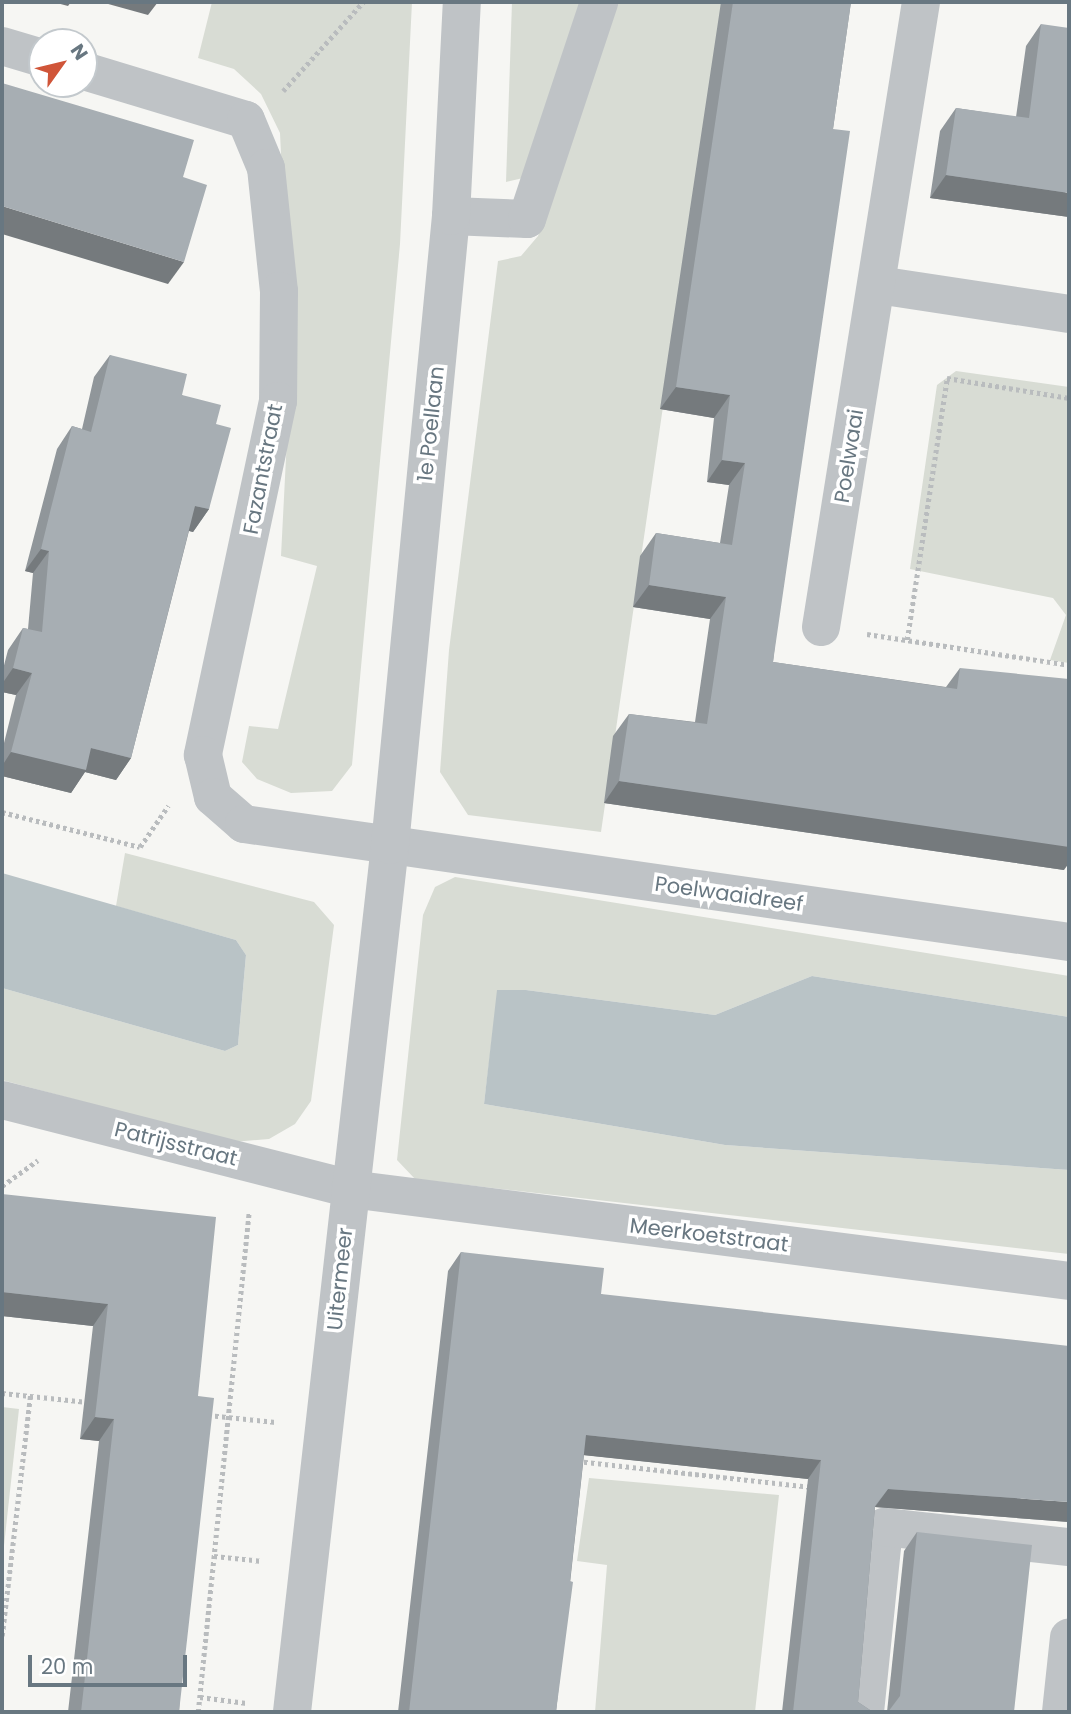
<!DOCTYPE html>
<style>
body{margin:0}
#map{position:relative;width:1071px;height:1714px;overflow:hidden;background:#f6f6f3;font-family:Poppins,sans-serif}
div>[style]{position:absolute}
.green>*{inset:0;background:#d8dcd4}
.water>*{inset:0;background:#b9c3c6}
.path>*{height:4.5px;margin-top:-2.25px;transform-origin:0;background:repeating-linear-gradient(90deg,#b9bcbe 0 3.5px,transparent 0 7px)}
.minor>*{height:38px;margin:-19px;padding:0 19px;transform-origin:19px;border-radius:19px;background:#bfc3c6}
.wall>*{inset:0;background:#90969a}
.shaded-wall>*{inset:0;background:#757a7d}
.building>*{inset:0;background:#a7aeb3}
span{translate:-50% -50%;white-space:nowrap;text-align:center;line-height:1.15;-webkit-text-stroke:7px #fff;paint-order:stroke}
.street-label{font-size:21px;color:#687781}
.frame{position:absolute;inset:0;border:4px solid #687781;pointer-events:none}
.north{position:absolute;left:28px;top:28px;width:70px;height:70px;box-sizing:border-box;background:#fff;border:2px solid #c3c9cd;border-radius:50%;rotate:56deg;font-size:19px;font-weight:700;line-height:28px;text-align:center;color:#687781}
.north::after{content:'';display:block;margin:auto;width:24px;height:32px;background:#d05539;clip-path:polygon(50% 0,100% 100%,50% 72%,0 100%)}
.scale{position:absolute;left:28px;top:1655px;width:159px;height:32px;box-sizing:border-box;border:4px solid #687781;border-top:0;padding-left:9px;font-size:21px;line-height:24px;white-space:nowrap;color:#687781;-webkit-text-stroke:5px #fff;paint-order:stroke}
</style>
<div id="map">
<div class="green">
<i style="clip-path:polygon(212px 2px,412px 2px,400px 244px,352px 765px,332px 791px,291px 793px,257px 779px,242px 762px,249px 726px,278px 729px,317px 566px,281px 556px,291px 360px,280px 133px,261px 94px,234px 69px,198px 58px)"></i>
<i style="clip-path:polygon(512px 2px,581px 2px,523px 178px,506px 182px)"></i>
<i style="clip-path:polygon(617px 2px,722px 2px,601px 832px,468px 815px,440px 772px,449px 650px,498px 261px,521px 256px,538px 236px)"></i>
<i style="clip-path:polygon(956px 371px,1069px 387px,1069px 663px,1050px 660px,1066px 615px,1053px 598px,910px 569px,937px 385px)"></i>
<i style="clip-path:polygon(125px 853px,314px 902px,334px 925px,311px 1101px,295px 1124px,269px 1139px,233px 1142px,2px 1080px,2px 988px,225px 1051px,238px 1045px,246px 955px,236px 940px,116px 906px)"></i>
<i style="clip-path:polygon(455px 877px,1069px 976px,1069px 1017px,812px 976px,715px 1015px,526px 990px,498px 990px,484px 1104px,725px 1145px,1069px 1170px,1069px 1254px,415px 1179px,397px 1160px,423px 915px,435px 887px)"></i>
<i style="clip-path:polygon(2px 1407px,19px 1409px,2px 1564px)"></i>
<i style="clip-path:polygon(589px 1478px,779px 1495px,755px 1712px,595px 1712px,607px 1565px,577px 1561px)"></i>
</div>
<div class="water">
<i style="clip-path:polygon(2px 873px,236px 940px,246px 955px,238px 1045px,225px 1051px,2px 988px)"></i>
<i style="clip-path:polygon(812px 976px,1069px 1017px,1069px 1170px,725px 1145px,484px 1104px,497px 990px,526px 990px,715px 1015px)"></i>
</div>
<div class="path">
<i style="left:283px;top:91px;width:120px;rotate:-48deg"></i>
<i style="left:867px;top:634px;width:204px;rotate:8.7deg"></i>
<i style="left:907px;top:640px;width:265px;rotate:-81.3deg"></i>
<i style="left:947px;top:378px;width:124px;rotate:9.3deg"></i>
<i style="left:2px;top:812px;width:142px;rotate:14.2deg"></i>
<i style="left:140px;top:847px;width:50px;rotate:-55.7deg"></i>
<i style="left:2px;top:1186px;width:44px;rotate:-35.8deg"></i>
<i style="left:2px;top:1393px;width:86px;rotate:6deg"></i>
<i style="left:208px;top:1415px;width:68px;rotate:5.9deg"></i>
<i style="left:577px;top:1461px;width:236px;rotate:6.3deg"></i>
<i style="left:214px;top:1556px;width:48px;rotate:5.9deg"></i>
<i style="left:2px;top:1636px;width:242px;rotate:-83.3deg"></i>
<i style="left:200px;top:1697px;width:47px;rotate:7.3deg"></i>
<i style="left:198px;top:1712px;width:503px;rotate:-84.18deg"></i>
</div>
<div class="minor">
<i style="left:2px;top:46px;width:42px;rotate:16.7deg"></i>
<i style="left:84px;top:71px;width:169px;rotate:16.8deg"></i>
<i style="left:246px;top:120px;width:52px;rotate:67.4deg"></i>
<i style="left:266px;top:168px;width:124px;rotate:84deg"></i>
<i style="left:279px;top:291px;width:110px;rotate:90.5deg"></i>
<i style="left:278px;top:401px;width:362px;rotate:102deg"></i>
<i style="left:203px;top:755px;width:43px;rotate:76.6deg"></i>
<i style="left:213px;top:797px;width:41px;rotate:41.1deg"></i>
<i style="left:244px;top:824px;width:833px;rotate:8.14deg"></i>
<i style="left:451px;top:216px;width:76px;rotate:2.3deg"></i>
<i style="left:527px;top:219px;width:229px;rotate:-71.6deg"></i>
<i style="left:878px;top:285px;width:193px;rotate:8.6deg"></i>
<i style="left:821px;top:627px;width:633px;rotate:-80.91deg"></i>
<i style="left:2px;top:1100px;width:359px;rotate:14.3deg"></i>
<i style="left:350px;top:1189px;width:725px;rotate:7.29deg"></i>
<i style="left:292px;top:1712px;width:873px;rotate:-83.55deg"></i>
<i style="left:390px;top:845px;width:632px;rotate:-84.46deg"></i>
<i style="left:451px;top:216px;width:214px;rotate:-87.1deg"></i>
<i style="left:865px;top:1712px;width:186px;rotate:-84.1deg"></i>
<i style="left:884px;top:1527px;width:186px;rotate:6.2deg"></i>
<i style="left:1061px;top:1712px;width:75px;rotate:-83.9deg"></i>
</div>
<div class="wall">
<i style="clip-path:polygon(721px 2px,851px 2px,833px 129px,773px 662px,946px 687px,960px 668px,1064px 870px,604px 803px,613px 736px,629px 714px,695px 722px,710px 619px,633px 607px,640px 556px,656px 533px,720px 543px,729px 485px,707px 482px,714px 418px,660px 409px)"></i>
<i style="clip-path:polygon(1041px 24px,1069px 217px,930px 198px,940px 131px,956px 108px,1016px 117px,1026px 46px)"></i>
<i style="clip-path:polygon(110px 355px,182px 395px,216px 424px,209px 509px,193px 532px,189px 531px,131px 758px,116px 780px,85px 772px,71px 793px,2px 776px,2px 751px,16px 695px,2px 692px,2px 673px,8px 650px,23px 628px,28px 629px,33px 573px,25px 571px,57px 449px,72px 426px,82px 429px,94px 377px)"></i>
<i style="clip-path:polygon(2px 1194px,198px 1396px,179px 1712px,68px 1712px,99px 1441px,80px 1439px,93px 1326px,2px 1316px)"></i>
<i style="clip-path:polygon(461px 1252px,601px 1294px,1069px 1522px,875px 1507px,858px 1702px,873px 1712px,782px 1712px,808px 1479px,584px 1455px,556px 1712px,398px 1712px,448px 1271px)"></i>
<i style="clip-path:polygon(917px 1532px,1014px 1712px,887px 1712px,904px 1551px)"></i>
</div>
<div class="shaded-wall">
<i style="clip-path:polygon(53px 2px,71px 2px,68px 6px)"></i>
<i style="clip-path:polygon(101px 2px,158px 2px,148px 15px)"></i>
<i style="clip-path:polygon(946px 175px,1069px 193px,1069px 217px,930px 198px)"></i>
<i style="clip-path:polygon(2px 206px,184px 262px,168px 284px,2px 234px)"></i>
<i style="clip-path:polygon(676px 387px,730px 395px,714px 418px,660px 409px)"></i>
<i style="clip-path:polygon(722px 460px,745px 463px,729px 485px,707px 482px)"></i>
<i style="clip-path:polygon(195px 506px,209px 509px,193px 532px,179px 528px)"></i>
<i style="clip-path:polygon(41px 549px,49px 551px,33px 573px,25px 571px)"></i>
<i style="clip-path:polygon(649px 585px,726px 597px,710px 619px,633px 607px)"></i>
<i style="clip-path:polygon(13px 668px,32px 673px,16px 695px,2px 692px,2px 684px)"></i>
<i style="clip-path:polygon(91px 748px,131px 758px,116px 780px,85px 772px,71px 793px,2px 776px,2px 766px,11px 752px)"></i>
<i style="clip-path:polygon(619px 781px,1069px 844px,1069px 863px,1064px 870px,604px 803px)"></i>
<i style="clip-path:polygon(2px 1292px,108px 1304px,93px 1326px,2px 1316px)"></i>
<i style="clip-path:polygon(95px 1417px,114px 1419px,99px 1441px,80px 1439px)"></i>
<i style="clip-path:polygon(586px 1435px,821px 1460px,808px 1479px,573px 1454px)"></i>
<i style="clip-path:polygon(888px 1489px,1069px 1502px,1069px 1522px,875px 1507px)"></i>
</div>
<div class="building">
<i style="clip-path:polygon(733px 2px,851px 2px,833px 129px,850px 131px,773px 662px,957px 689px,960px 668px,1069px 679px,1069px 847px,619px 781px,629px 714px,707px 724px,726px 597px,649px 585px,656px 533px,732px 545px,745px 463px,722px 460px,730px 395px,676px 387px)"></i>
<i style="clip-path:polygon(1041px 24px,1069px 28px,1069px 193px,946px 175px,956px 108px,1029px 118px)"></i>
<i style="clip-path:polygon(2px 83px,194px 140px,183px 177px,207px 185px,184px 262px,2px 206px)"></i>
<i style="clip-path:polygon(110px 355px,187px 374px,182px 395px,221px 405px,216px 424px,231px 428px,209px 509px,195px 506px,131px 758px,91px 748px,86px 770px,11px 752px,32px 673px,13px 668px,23px 628px,42px 632px,49px 551px,41px 549px,51px 508px,72px 426px,91px 432px)"></i>
<i style="clip-path:polygon(2px 1194px,216px 1217px,198px 1396px,214px 1398px,179px 1712px,81px 1712px,114px 1419px,95px 1417px,108px 1304px,2px 1292px)"></i>
<i style="clip-path:polygon(461px 1252px,604px 1268px,601px 1294px,1069px 1346px,1069px 1502px,888px 1489px,875px 1506px,858px 1702px,873px 1712px,793px 1712px,821px 1460px,586px 1435px,570px 1581px,573px 1582px,556px 1712px,409px 1712px)"></i>
<i style="clip-path:polygon(917px 1532px,1032px 1545px,1014px 1712px,888px 1712px,900px 1696px)"></i>
</div>
<div class="street-label">
<span style="left:431px;top:424px;rotate:-84deg">1e Poellaan</span>
<span style="left:849px;top:456px;rotate:-81deg">Poelwaai</span>
<span style="left:263px;top:469px;rotate:-79deg">Fazantstraat</span>
<span style="left:729px;top:894px;rotate:8deg">Poelwaaidreef</span>
<span style="left:176px;top:1144px;rotate:14deg">Patrijsstraat</span>
<span style="left:709px;top:1235px;rotate:7deg">Meerkoetstraat</span>
<span style="left:340px;top:1279px;rotate:-84deg">Uitermeer</span>
</div>
<div class="frame"></div>
<div class="north">N</div>
<div class="scale">20 m</div>
</div>
